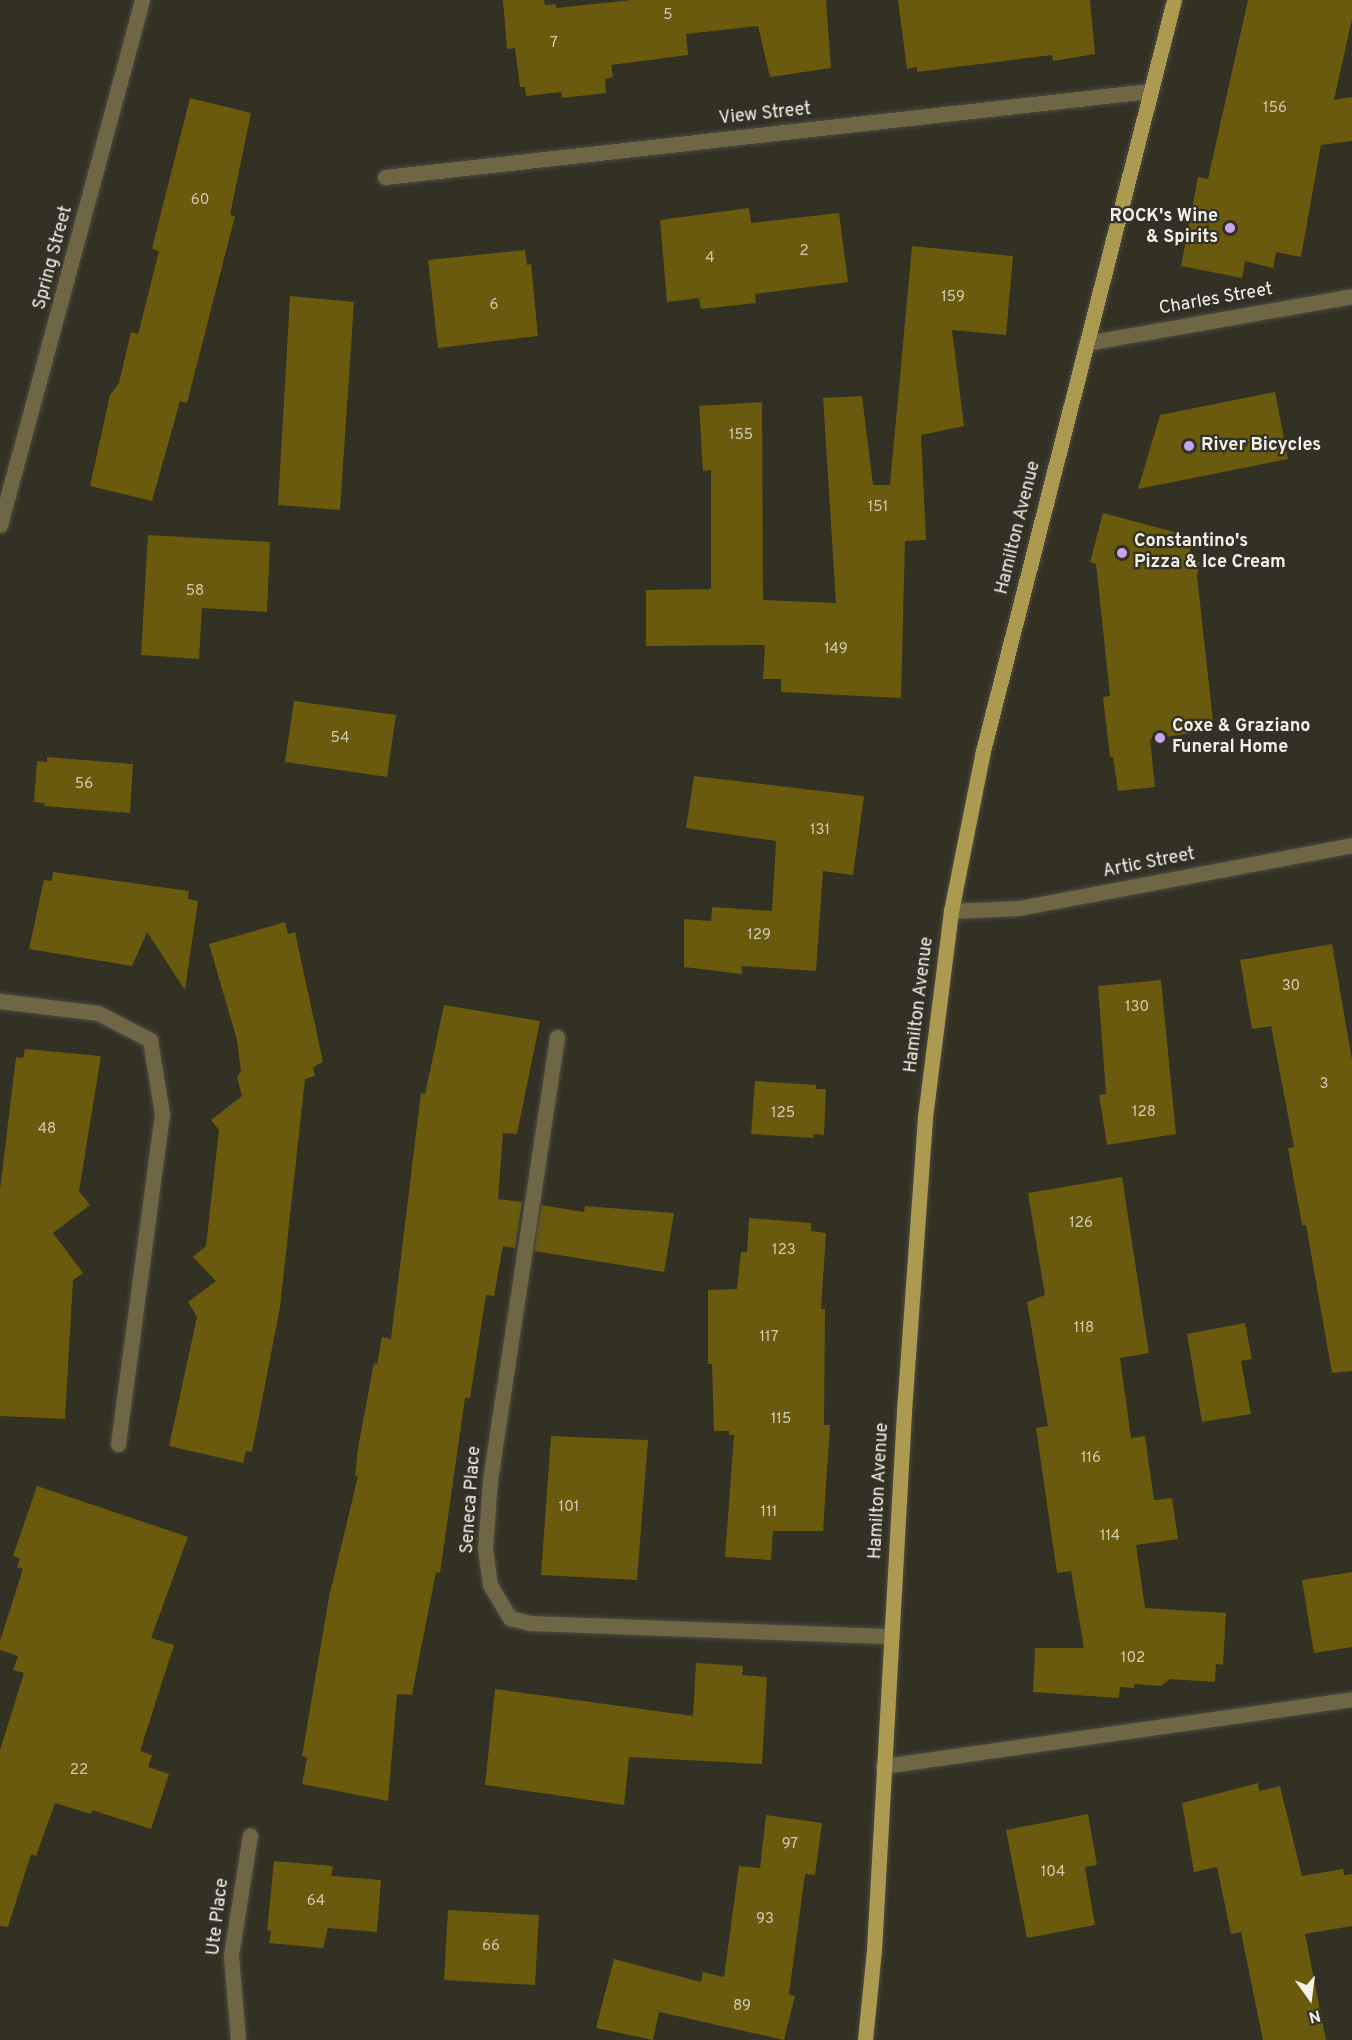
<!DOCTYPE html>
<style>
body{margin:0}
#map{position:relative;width:1352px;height:2040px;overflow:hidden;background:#333024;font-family:Overpass,sans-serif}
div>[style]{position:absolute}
.building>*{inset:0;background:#695a0d}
.roads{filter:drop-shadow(0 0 2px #4e4b40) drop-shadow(0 0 2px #4e4b40)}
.minor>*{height:15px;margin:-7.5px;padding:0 7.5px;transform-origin:7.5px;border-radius:7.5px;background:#6e6644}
.major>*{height:15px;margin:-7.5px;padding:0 7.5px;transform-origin:7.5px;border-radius:7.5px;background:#ab9a50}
.dots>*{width:16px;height:16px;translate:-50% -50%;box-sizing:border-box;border:3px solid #333024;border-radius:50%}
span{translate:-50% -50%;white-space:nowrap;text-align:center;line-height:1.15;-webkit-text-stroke:4.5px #333024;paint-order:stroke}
.number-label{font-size:15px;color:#d0cbb3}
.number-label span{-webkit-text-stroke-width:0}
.street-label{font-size:18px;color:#f3f1ea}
.poi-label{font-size:18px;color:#f3f1ea;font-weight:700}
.right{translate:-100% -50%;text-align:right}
.left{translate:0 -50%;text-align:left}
.north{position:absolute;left:1280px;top:1968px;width:60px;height:60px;-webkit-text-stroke:4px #333024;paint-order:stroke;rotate:166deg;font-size:16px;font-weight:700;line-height:24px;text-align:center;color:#f3f1ea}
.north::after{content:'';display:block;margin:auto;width:21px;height:27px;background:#f3f1ea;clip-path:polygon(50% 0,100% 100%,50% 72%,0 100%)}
</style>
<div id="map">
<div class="building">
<i style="clip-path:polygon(503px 0,544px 0,545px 5px,556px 4px,556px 8px,632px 0,826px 0,831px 68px,770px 77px,758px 26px,686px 34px,688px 55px,611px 65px,613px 77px,605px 79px,606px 93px,562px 98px,561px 92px,526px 96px,525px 87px,520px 87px,515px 48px,507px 49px)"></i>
<i style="clip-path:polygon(898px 0,1090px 0,1095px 54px,1053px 61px,1052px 55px,917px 72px,917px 67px,907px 69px)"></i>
<i style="clip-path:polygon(1248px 0,1352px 0,1352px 19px,1334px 100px,1352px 97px,1352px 141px,1321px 145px,1301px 257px,1276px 252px,1273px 268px,1245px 261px,1242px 278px,1181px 266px,1198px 177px,1208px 179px)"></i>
<i style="clip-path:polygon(190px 98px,251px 113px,230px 215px,235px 216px,187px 403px,180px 401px,152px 501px,90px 486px,110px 395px,119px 383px,131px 332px,138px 334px,147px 299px,159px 251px,152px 249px)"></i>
<i style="clip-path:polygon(749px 208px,751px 223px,839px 213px,848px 282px,755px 294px,756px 303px,701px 309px,699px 298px,667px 302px,660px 220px)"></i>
<i style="clip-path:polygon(912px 246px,1013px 256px,1006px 335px,952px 330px,964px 426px,921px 435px,926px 540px,905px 541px,901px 698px,781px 692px,781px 679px,763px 679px,765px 645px,646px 646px,646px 590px,711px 589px,711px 470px,703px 471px,699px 406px,762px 402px,763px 600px,836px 603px,823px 398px,862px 396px,873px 485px,890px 485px)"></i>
<i style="clip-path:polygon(525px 250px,527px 265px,531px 264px,538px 336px,438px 348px,428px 260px)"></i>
<i style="clip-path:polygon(290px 296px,354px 302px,340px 510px,278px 505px)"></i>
<i style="clip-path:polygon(1275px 392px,1288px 459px,1138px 489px,1160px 415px)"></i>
<i style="clip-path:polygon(1103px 513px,1193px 537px,1188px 559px,1200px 562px,1197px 576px,1214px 730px,1150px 739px,1155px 787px,1118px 791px,1113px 757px,1110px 757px,1103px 697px,1110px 696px,1096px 564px,1090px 562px)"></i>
<i style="clip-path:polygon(148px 535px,270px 542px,267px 612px,202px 608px,199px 659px,141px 655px)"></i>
<i style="clip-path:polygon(294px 701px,396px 715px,387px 777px,285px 762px)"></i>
<i style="clip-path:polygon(47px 757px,133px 764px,130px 813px,44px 806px,45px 803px,34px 802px,37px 761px,47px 762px)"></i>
<i style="clip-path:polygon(694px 776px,864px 796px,853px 875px,823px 871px,816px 971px,742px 966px,742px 974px,684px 967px,684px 919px,711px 921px,712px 907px,772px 911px,776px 841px,686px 828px)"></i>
<i style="clip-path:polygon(53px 872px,189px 891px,188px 899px,198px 901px,185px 990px,147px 932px,132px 966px,29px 949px,44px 880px,52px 881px)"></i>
<i style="clip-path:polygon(285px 922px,288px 934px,295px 932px,323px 1062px,313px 1067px,315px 1076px,305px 1079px,280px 1307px,252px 1452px,246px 1451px,243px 1463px,169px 1446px,197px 1317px,188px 1302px,216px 1281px,193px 1257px,206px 1246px,219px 1130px,211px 1120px,242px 1096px,237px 1077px,241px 1071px,237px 1040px,209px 944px)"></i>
<i style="clip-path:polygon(1332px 944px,1352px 1060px,1352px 1371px,1332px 1373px,1306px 1225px,1302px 1225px,1288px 1148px,1294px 1147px,1271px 1026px,1252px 1029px,1240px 960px)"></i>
<i style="clip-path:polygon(1161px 980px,1176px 1134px,1107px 1145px,1099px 1095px,1106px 1094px,1098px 986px)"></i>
<i style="clip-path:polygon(444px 1005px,540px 1021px,517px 1134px,503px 1133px,498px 1199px,522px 1202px,515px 1248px,503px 1246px,494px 1296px,486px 1295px,470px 1398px,465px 1398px,440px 1573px,436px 1572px,412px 1695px,397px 1694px,388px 1801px,302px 1784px,307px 1758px,302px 1756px,329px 1597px,358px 1476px,355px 1476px,358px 1448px,374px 1363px,377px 1364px,382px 1337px,391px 1339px,421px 1093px,425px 1094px)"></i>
<i style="clip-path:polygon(25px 1049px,101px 1056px,79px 1191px,90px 1205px,53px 1233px,83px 1273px,73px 1280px,65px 1419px,0 1416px,0 1190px,16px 1057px,23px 1058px)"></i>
<i style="clip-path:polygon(755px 1081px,816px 1085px,816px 1089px,826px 1089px,824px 1135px,814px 1134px,814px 1138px,751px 1134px)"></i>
<i style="clip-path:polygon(1122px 1177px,1149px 1353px,1120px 1358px,1131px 1438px,1145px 1436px,1154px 1500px,1172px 1498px,1178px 1539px,1136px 1545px,1145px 1608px,1226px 1613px,1223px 1665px,1216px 1664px,1215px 1682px,1170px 1679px,1161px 1686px,1134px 1684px,1134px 1688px,1120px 1687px,1119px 1698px,1033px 1692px,1035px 1648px,1084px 1648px,1071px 1571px,1057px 1573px,1036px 1428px,1048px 1426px,1027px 1302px,1045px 1295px,1028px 1193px)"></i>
<i style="clip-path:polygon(541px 1205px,584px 1212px,585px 1206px,674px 1213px,664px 1272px,534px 1251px)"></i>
<i style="clip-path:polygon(749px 1218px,811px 1223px,811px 1231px,826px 1233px,821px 1309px,825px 1309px,824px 1425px,830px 1425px,823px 1531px,773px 1531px,771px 1560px,725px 1557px,734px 1435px,729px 1435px,729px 1431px,714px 1431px,712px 1364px,708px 1364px,708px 1290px,737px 1289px,741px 1252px,747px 1252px)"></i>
<i style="clip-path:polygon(1245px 1323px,1252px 1359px,1241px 1361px,1251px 1414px,1202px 1422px,1187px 1334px)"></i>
<i style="clip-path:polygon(551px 1436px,648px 1440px,637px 1580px,541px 1575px)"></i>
<i style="clip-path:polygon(37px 1486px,188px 1537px,151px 1638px,174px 1645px,140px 1751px,152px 1755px,148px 1767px,169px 1774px,151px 1829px,92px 1810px,91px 1814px,55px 1803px,36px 1856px,31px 1854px,8px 1927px,0 1926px,0 1750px,24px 1673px,13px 1670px,18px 1656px,0 1650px,0 1641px,23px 1569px,17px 1567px,20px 1559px,13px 1556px)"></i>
<i style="clip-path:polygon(1352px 1572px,1352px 1647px,1314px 1653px,1302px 1580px)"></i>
<i style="clip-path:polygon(696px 1663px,743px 1666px,742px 1675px,767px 1677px,762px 1764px,629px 1757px,624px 1805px,485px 1785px,495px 1689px,693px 1716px)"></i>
<i style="clip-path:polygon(1258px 1783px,1259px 1791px,1280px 1786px,1302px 1876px,1343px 1869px,1344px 1875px,1352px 1874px,1352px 1926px,1305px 1934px,1326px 2040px,1263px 2040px,1241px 1932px,1231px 1934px,1217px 1867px,1194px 1872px,1182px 1803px)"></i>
<i style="clip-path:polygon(1088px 1814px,1097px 1865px,1085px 1867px,1095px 1925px,1027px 1938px,1006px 1830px)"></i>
<i style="clip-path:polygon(766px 1815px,822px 1823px,815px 1875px,805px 1874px,789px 1994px,795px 1996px,784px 2040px,659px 2012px,653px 2040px,596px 2028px,614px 1959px,701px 1982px,703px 1972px,724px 1977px,739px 1866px,760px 1868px)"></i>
<i style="clip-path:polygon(274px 1861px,333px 1866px,331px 1876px,381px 1880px,377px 1932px,328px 1928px,323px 1948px,269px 1943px,271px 1931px,267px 1930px)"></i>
<i style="clip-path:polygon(448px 1910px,539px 1915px,535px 1985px,444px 1980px)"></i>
</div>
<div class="roads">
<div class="minor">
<i style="left:385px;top:177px;width:769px;rotate:-6.42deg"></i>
<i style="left:1086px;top:343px;width:270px;rotate:-10deg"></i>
<i style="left:0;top:525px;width:544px;rotate:-74.86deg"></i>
<i style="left:951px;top:911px;width:68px;rotate:-2.5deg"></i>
<i style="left:1019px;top:908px;width:339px;rotate:-10.7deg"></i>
<i style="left:0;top:1001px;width:99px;rotate:7deg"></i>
<i style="left:98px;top:1013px;width:59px;rotate:27.4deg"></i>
<i style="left:150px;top:1040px;width:75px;rotate:80.8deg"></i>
<i style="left:162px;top:1114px;width:333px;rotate:97.6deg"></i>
<i style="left:557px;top:1037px;width:448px;rotate:98.6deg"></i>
<i style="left:490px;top:1480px;width:69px;rotate:94.1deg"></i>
<i style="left:485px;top:1549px;width:36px;rotate:82deg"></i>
<i style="left:490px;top:1585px;width:39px;rotate:59deg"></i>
<i style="left:510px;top:1618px;width:21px;rotate:14deg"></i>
<i style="left:530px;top:1623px;width:362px;rotate:2.1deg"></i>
<i style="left:883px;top:1766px;width:474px;rotate:-8.1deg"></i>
<i style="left:238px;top:2040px;width:85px;rotate:-94.7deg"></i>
<i style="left:231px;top:1955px;width:121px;rotate:-81deg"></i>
</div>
<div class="major">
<i style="left:865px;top:2040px;width:90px;rotate:-84.3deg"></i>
<i style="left:874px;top:1950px;width:540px;rotate:-86.81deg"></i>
<i style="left:904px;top:1411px;width:295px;rotate:-85.9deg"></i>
<i style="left:925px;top:1117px;width:208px;rotate:-82.8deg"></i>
<i style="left:951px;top:911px;width:163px;rotate:-78.7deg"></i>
<i style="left:983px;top:751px;width:775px;rotate:-75.73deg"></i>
</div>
</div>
<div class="dots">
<i style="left:1230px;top:228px;background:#c8a6ef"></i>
<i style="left:1189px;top:446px;background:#c8a6ef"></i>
<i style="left:1122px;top:553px;background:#c8a6ef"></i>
<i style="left:1160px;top:738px;background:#c8a6ef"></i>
</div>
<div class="number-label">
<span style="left:668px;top:16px">5</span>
<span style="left:554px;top:44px">7</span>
<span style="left:1275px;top:109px">156</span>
<span style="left:200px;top:201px">60</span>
<span style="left:804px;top:252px">2</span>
<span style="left:710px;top:259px">4</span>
<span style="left:953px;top:298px">159</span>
<span style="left:494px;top:306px">6</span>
<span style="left:741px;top:436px">155</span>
<span style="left:878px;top:508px">151</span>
<span style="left:195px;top:592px">58</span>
<span style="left:836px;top:650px">149</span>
<span style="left:340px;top:739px">54</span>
<span style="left:84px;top:785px">56</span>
<span style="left:820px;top:831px">131</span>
<span style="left:759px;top:936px">129</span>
<span style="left:1291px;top:987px">30</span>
<span style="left:1137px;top:1008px">130</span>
<span style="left:1324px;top:1085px">3</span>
<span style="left:1144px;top:1113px">128</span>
<span style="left:783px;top:1114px">125</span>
<span style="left:47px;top:1130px">48</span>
<span style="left:1081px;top:1224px">126</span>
<span style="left:784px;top:1251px">123</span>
<span style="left:1084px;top:1329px">118</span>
<span style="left:769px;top:1338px">117</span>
<span style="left:781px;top:1420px">115</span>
<span style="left:1091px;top:1459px">116</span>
<span style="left:569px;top:1508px">101</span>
<span style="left:769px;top:1513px">111</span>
<span style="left:1110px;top:1537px">114</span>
<span style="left:1133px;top:1659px">102</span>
<span style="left:79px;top:1771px">22</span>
<span style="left:790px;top:1845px">97</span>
<span style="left:1053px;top:1873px">104</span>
<span style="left:316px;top:1902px">64</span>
<span style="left:765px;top:1920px">93</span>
<span style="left:491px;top:1947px">66</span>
<span style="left:742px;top:2007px">89</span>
</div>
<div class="street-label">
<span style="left:765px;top:115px;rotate:-6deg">View Street</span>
<span style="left:54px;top:258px;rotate:-75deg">Spring Street</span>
<span style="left:1216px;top:300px;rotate:-10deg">Charles Street</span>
<span style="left:1019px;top:528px;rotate:-76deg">Hamilton Avenue</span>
<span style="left:1149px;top:864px;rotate:-11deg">Artic Street</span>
<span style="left:920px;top:1005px;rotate:-83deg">Hamilton Avenue</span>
<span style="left:880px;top:1491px;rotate:-87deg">Hamilton Avenue</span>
<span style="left:472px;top:1500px;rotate:-86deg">Seneca Place</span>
<span style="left:219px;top:1917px;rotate:-83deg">Ute Place</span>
</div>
<div class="poi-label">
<span class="right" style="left:1218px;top:228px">ROCK's Wine<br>&amp; Spirits</span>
<span class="left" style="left:1201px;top:446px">River Bicycles</span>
<span class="left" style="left:1134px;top:553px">Constantino's<br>Pizza &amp; Ice Cream</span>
<span class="left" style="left:1172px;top:738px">Coxe &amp; Graziano<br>Funeral Home</span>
</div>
<div class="north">N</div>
</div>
